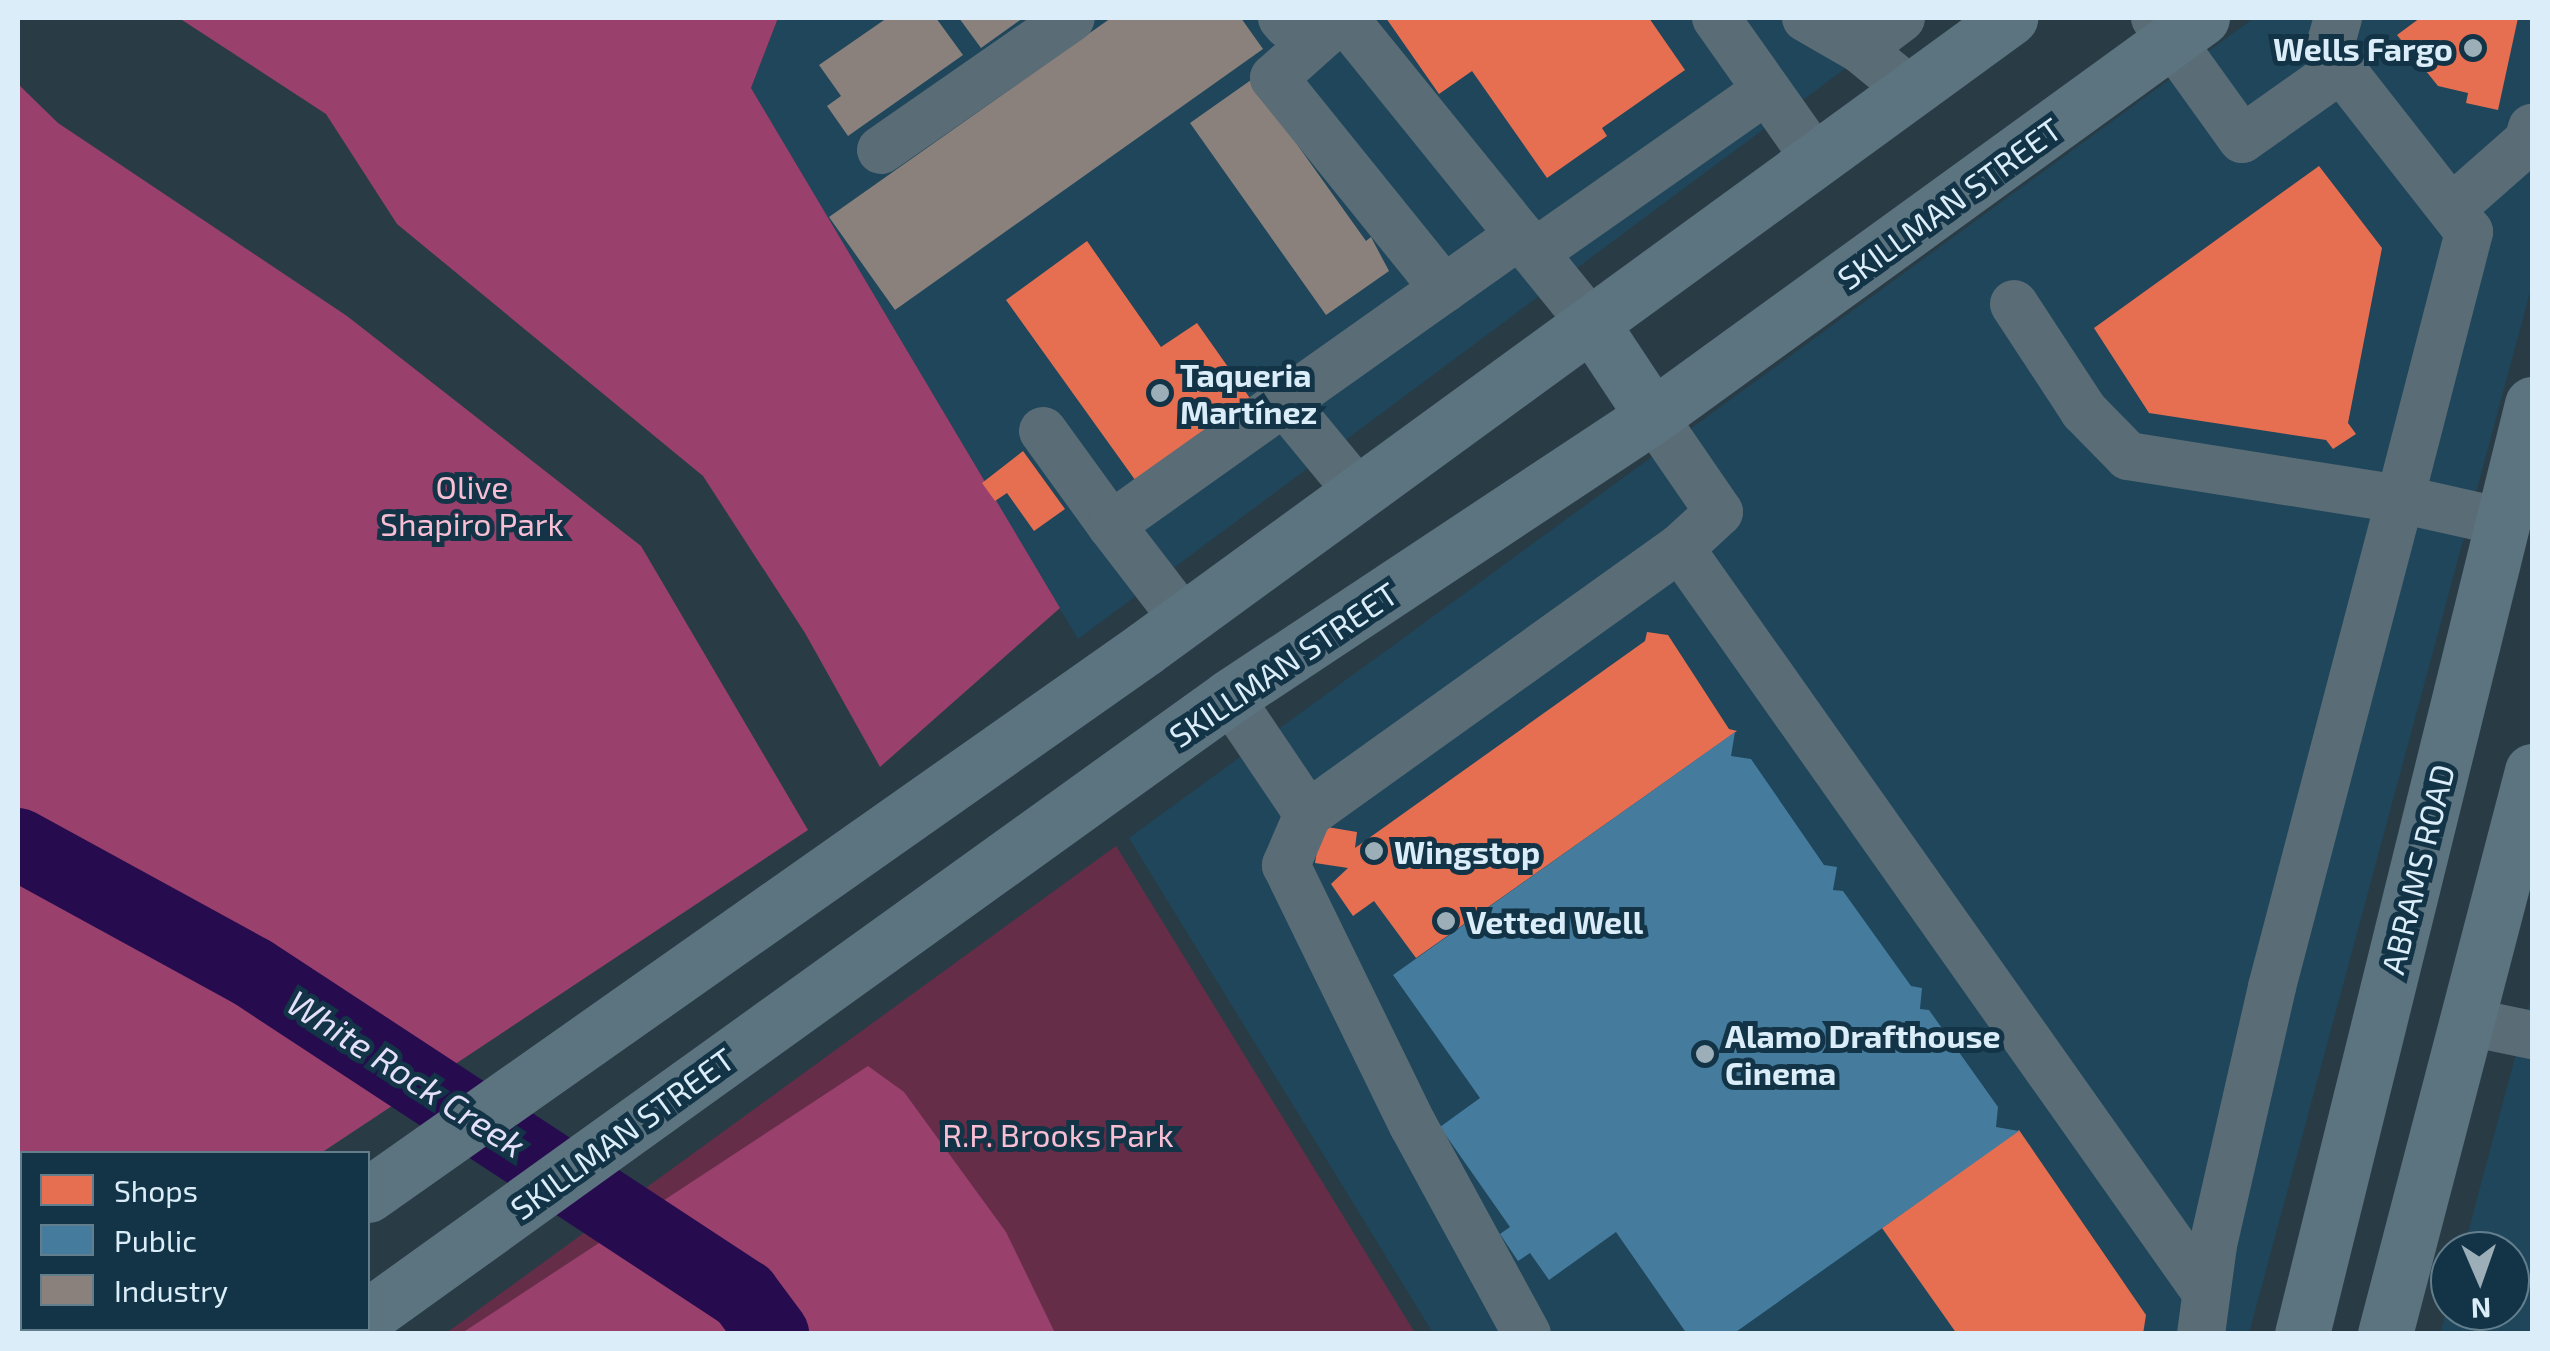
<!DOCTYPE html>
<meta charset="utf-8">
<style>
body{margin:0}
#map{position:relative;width:2550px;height:1351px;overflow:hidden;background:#293c45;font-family:"Exo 2",sans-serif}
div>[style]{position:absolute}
.built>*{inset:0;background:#1f465b}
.green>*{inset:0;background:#662d49}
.forest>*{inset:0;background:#99406c}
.shops>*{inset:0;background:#e76f51}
.public>*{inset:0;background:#457b9d}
.industry>*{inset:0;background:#8a817c}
.river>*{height:72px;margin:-36px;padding:0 36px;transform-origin:36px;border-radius:36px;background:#260c4f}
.minor>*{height:48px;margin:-24px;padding:0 24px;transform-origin:24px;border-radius:24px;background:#5a6c75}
.major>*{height:55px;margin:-27.5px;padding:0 27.5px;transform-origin:27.5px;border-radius:27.5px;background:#5c7380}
.dots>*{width:28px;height:28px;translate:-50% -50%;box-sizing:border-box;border:5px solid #123446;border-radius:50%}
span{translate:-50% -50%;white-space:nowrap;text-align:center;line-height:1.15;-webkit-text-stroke:10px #123446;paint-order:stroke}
.poi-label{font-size:32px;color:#daedf8;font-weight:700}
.right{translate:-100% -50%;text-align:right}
.left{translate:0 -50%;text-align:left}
.street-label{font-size:32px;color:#daedf8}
.park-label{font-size:32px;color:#f8bed4}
.water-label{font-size:35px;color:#e5e0fa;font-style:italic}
.frame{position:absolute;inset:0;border:20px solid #daedf8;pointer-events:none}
.legend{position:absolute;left:20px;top:1151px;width:350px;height:180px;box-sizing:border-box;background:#123446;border:2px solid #627e8d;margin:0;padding:12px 18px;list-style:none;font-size:30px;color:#daedf8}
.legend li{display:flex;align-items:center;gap:20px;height:50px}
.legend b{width:50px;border:2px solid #627e8d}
.north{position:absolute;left:2430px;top:1231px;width:100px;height:100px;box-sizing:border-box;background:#123446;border:2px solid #627e8d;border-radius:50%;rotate:178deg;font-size:28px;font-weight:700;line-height:40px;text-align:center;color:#daedf8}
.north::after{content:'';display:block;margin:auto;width:35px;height:45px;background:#9cafb9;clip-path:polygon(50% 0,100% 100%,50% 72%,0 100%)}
</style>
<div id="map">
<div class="built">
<i style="clip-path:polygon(778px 18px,1913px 18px,1078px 639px,751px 88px)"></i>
<i style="clip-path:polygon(2254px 18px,2532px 18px,2532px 285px,2249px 1333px,1433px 1333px,1129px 838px)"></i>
<i style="clip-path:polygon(2532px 994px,2532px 1333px,2440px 1334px,2450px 1297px,2450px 1311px,2510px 1311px,2510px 1251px,2463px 1251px)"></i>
</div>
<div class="green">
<i style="clip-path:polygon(1116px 846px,1415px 1333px,445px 1334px)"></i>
</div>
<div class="forest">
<i style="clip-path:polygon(179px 18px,778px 18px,751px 88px,1060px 608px,880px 767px,805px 633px,703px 476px,397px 224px,326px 114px)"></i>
<i style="clip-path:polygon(18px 84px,58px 123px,347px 316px,641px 546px,808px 830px,321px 1153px,22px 1154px,22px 1328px,58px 1329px,51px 1334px,18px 1333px)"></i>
<i style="clip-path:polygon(868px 1066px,904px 1092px,1006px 1232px,1055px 1333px,462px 1333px)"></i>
</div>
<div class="shops">
<i style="clip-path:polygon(1386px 18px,1649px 18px,1685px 70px,1602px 128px,1607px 136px,1547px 178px,1472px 71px,1439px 94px)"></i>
<i style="clip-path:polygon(2420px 18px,2518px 18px,2498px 110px,2466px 103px,2468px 93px,2438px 86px,2397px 35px)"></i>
<i style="clip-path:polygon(2319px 166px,2382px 248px,2348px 423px,2356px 434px,2333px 449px,2326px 440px,2149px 413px,2094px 328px)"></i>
<i style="clip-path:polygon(1087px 241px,1161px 347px,1197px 323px,1259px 411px,1143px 491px,1006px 300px)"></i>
<i style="clip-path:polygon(1023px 451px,1065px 509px,1034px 531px,1007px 493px,995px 501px,982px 483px)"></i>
<i style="clip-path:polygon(1647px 632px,1668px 635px,1729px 729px,1737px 731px,1416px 958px,1374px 901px,1353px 916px,1331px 884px,1348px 868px,1315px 863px,1321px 826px,1357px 832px,1355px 848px,1645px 641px)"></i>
<i style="clip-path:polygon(2019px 1130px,2146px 1315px,2143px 1334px,1957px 1334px,1882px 1228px)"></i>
</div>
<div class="public">
<i style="clip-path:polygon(1735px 732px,1731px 756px,1751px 759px,1824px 865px,1837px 867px,1833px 890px,1843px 891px,1911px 986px,1922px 988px,1920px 1009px,1929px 1010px,1998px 1107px,1996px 1127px,2019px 1131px,1733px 1334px,1687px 1334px,1616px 1232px,1549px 1280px,1530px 1253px,1518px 1261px,1500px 1234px,1510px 1227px,1440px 1127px,1480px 1098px,1393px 975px)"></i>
</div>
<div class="industry">
<i style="clip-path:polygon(887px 18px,936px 18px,963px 55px,848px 136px,827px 106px,841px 96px,819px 65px)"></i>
<i style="clip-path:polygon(959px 18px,1023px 18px,981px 48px)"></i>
<i style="clip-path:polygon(1111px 18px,1241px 18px,1263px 49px,895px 310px,829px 217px)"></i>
<i style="clip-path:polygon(1251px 80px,1366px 241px,1371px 237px,1389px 271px,1326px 315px,1190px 123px)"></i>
</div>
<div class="river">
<i style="left:18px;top:844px;width:267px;rotate:28.7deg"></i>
<i style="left:252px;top:972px;width:589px;rotate:33.29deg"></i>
<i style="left:744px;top:1295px;width:49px;rotate:53.4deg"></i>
</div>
<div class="minor">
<i style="left:1282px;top:18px;width:8px;rotate:50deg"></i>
<i style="left:1341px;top:18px;width:90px;rotate:138.2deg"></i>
<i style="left:1274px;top:78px;width:271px;rotate:51.1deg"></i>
<i style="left:1344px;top:18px;width:394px;rotate:51deg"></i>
<i style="left:1716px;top:18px;width:174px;rotate:54.8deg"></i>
<i style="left:1806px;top:18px;width:62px;rotate:29.9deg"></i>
<i style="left:1901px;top:18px;width:51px;rotate:142.9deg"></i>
<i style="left:1860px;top:49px;width:65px;rotate:39.4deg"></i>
<i style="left:2338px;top:18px;width:25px;rotate:106deg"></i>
<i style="left:2331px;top:42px;width:29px;rotate:70deg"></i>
<i style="left:881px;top:150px;width:231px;rotate:-34.8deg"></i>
<i style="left:2452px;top:208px;width:101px;rotate:-41.4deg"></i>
<i style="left:2528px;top:141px;width:14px;rotate:-73deg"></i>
<i style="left:1534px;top:253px;width:284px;rotate:-35deg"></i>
<i style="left:2014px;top:304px;width:128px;rotate:56.8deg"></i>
<i style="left:2084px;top:411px;width:63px;rotate:45.6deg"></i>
<i style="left:2128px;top:456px;width:275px;rotate:9deg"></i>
<i style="left:2400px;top:499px;width:276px;rotate:-75.5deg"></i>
<i style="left:2469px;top:232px;width:207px;rotate:-128.1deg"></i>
<i style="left:2341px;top:69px;width:121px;rotate:144.7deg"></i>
<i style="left:2242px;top:139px;width:149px;rotate:-125.7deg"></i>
<i style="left:1043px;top:431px;width:116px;rotate:54.1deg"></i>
<i style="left:1359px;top:493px;width:118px;rotate:-129.5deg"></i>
<i style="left:1284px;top:402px;width:289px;rotate:-35.3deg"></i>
<i style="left:1680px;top:548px;width:910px;rotate:54.76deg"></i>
<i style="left:1184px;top:620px;width:120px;rotate:-127.5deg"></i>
<i style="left:1111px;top:525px;width:212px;rotate:-35.4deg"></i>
<i style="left:1229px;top:697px;width:141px;rotate:56deg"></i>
<i style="left:1308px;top:814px;width:457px;rotate:-35.6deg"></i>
<i style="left:1680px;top:548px;width:53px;rotate:-42.7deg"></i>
<i style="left:1719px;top:512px;width:116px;rotate:-124.5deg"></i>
<i style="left:1308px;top:814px;width:56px;rotate:113.3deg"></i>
<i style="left:1286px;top:865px;width:289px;rotate:64deg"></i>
<i style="left:1413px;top:1125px;width:238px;rotate:61.4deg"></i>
<i style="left:2469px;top:1022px;width:64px;rotate:11.7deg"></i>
<i style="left:2201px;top:1334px;width:90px;rotate:-82.3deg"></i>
<i style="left:2213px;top:1245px;width:265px;rotate:-77.1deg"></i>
<i style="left:2272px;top:987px;width:505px;rotate:-75.3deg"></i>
<i style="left:2400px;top:499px;width:106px;rotate:12.6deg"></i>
</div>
<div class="major">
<i style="left:1592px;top:324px;width:110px;rotate:56.5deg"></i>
<i style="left:368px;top:1195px;width:949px;rotate:-35.13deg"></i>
<i style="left:1144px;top:649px;width:1072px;rotate:-36.08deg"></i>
<i style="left:368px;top:1316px;width:1060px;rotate:-35.71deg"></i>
<i style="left:1229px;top:697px;width:509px;rotate:-33.53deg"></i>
<i style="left:1653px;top:416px;width:678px;rotate:-35.94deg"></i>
<i style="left:172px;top:1334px;width:9px;rotate:-41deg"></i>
<i style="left:2302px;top:1334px;width:958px;rotate:-76.11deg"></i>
<i style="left:2385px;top:1334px;width:582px;rotate:-75.37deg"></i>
</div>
<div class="dots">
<i style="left:2473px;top:48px;background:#9cafb9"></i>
<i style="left:1160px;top:393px;background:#9cafb9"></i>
<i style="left:1374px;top:851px;background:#9cafb9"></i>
<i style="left:1446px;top:921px;background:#9cafb9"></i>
<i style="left:1705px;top:1054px;background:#9cafb9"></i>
</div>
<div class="poi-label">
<span class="right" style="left:2453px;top:48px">Wells Fargo</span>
<span class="left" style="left:1180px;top:393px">Taqueria<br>Martínez</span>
<span class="left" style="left:1394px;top:851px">Wingstop</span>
<span class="left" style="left:1466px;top:921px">Vetted Well</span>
<span class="left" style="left:1725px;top:1054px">Alamo Drafthouse<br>Cinema</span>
</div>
<div class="street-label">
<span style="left:1949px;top:203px;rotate:-36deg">SKILLMAN STREET</span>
<span style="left:1283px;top:664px;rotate:-34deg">SKILLMAN STREET</span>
<span style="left:2417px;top:869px;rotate:-76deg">ABRAMS ROAD</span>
<span style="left:622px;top:1133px;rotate:-36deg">SKILLMAN STREET</span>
</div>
<div class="park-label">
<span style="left:472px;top:505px">Olive<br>Shapiro Park</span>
<span style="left:1058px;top:1134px">R.P. Brooks Park</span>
</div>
<div class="water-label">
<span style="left:407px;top:1073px;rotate:33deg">White Rock Creek</span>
</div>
<div class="frame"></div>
<ul class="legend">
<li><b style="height:28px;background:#e76f51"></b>Shops</li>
<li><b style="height:28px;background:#457b9d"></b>Public</li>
<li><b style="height:28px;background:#8a817c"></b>Industry</li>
</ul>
<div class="north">N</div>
</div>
